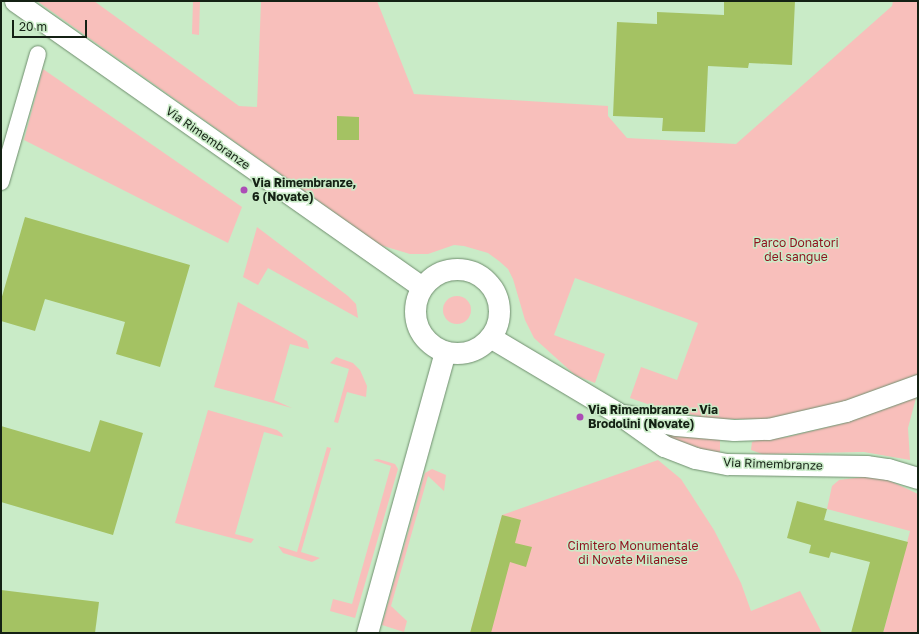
<!DOCTYPE html>
<style>
body{margin:0}
#map{position:relative;width:919px;height:634px;overflow:hidden;background:#c9ebc7;font-family:"Golos Text",sans-serif}
div>[style]{position:absolute}
.green>*{inset:0;background:#f8bfbb}
.round{border-radius:50%}
.building>*{inset:0;background:#a4c263}
.roads{filter:drop-shadow(0 0 1px #6f8e6e) drop-shadow(0 0 1px #6f8e6e)}
.pedestrian>*{height:16px;margin:-8px;padding:0 8px;transform-origin:8px;border-radius:8px;background:#fff}
.minor>*{height:21px;margin:-10.5px;padding:0 10.5px;transform-origin:10.5px;border-radius:10.5px;background:#fff}
.minor>.ring{margin:-10.5px;padding:0;box-sizing:content-box;background:none;border:21px solid #fff;border-radius:50%}
.dots>*{width:11px;height:11px;translate:-50% -50%;box-sizing:border-box;border:2px solid #c9ebc7;border-radius:50%}
span{translate:-50% -50%;white-space:nowrap;text-align:center;line-height:1.15;-webkit-text-stroke:3px #c9ebc7;paint-order:stroke}
.street-label{font-size:12px;color:#142114}
.poi-label{font-size:12px;color:#142114;font-weight:700}
.left{translate:0 -50%;text-align:left}
.park-label{font-size:12px;color:#8f111d}
.frame{position:absolute;inset:0;border:2px solid #142114;pointer-events:none}
.scale{position:absolute;left:12px;top:20px;width:75px;height:18px;box-sizing:border-box;border:2px solid #142114;border-top:0;padding-left:5px;font-size:12px;line-height:14px;white-space:nowrap;color:#142114;-webkit-text-stroke:3px #c9ebc7;paint-order:stroke}
</style>
<div id="map">
<div class="green">
<i style="clip-path:polygon(37px 1px,94px 1px,239px 106px,257px 107px,261px 1px,377px 1px,414px 94px,608px 106px,608px 116px,627px 138px,736px 144px,892px 6px,893px 1px,918px 1px,918px 375px,848px 401px,775px 419px,711px 419px,659px 408px,630px 398px,641px 367px,677px 380px,698px 323px,575px 278px,554px 335px,605px 354px,595px 383px,575px 375px,534px 338px,525px 320px,513px 279px,508px 269px,499px 261px,488px 253px,464px 246px,454px 245px,428px 254px,410px 254px,380px 245px)"></i>
<i style="clip-path:polygon(193px 1px,200px 1px,199px 35px,192px 34px)"></i>
<i style="clip-path:polygon(43px 69px,242px 207px,228px 243px,24px 140px)"></i>
<i style="clip-path:polygon(257px 227px,348px 296px,356px 304px,358px 318px,268px 268px,258px 285px,243px 277px)"></i>
<i class="round" style="left:443px;top:296px;width:28px;height:28px"></i>
<i style="clip-path:polygon(238px 302px,307px 341px,309px 349px,290px 344px,274px 400px,292px 408px,214px 387px)"></i>
<i style="clip-path:polygon(336px 357px,353px 363px,360px 370px,367px 386px,366px 397px,347px 392px,338px 423px,334px 422px,349px 369px,330px 363px)"></i>
<i style="clip-path:polygon(912px 395px,916px 398px,908px 428px,910px 460px,864px 452px,762px 454px,751px 450px,752px 442px,757px 440px,787px 437px,844px 423px)"></i>
<i style="clip-path:polygon(208px 410px,277px 430px,282px 434px,283px 437px,264px 432px,235px 534px,254px 539px,251px 543px,175px 523px)"></i>
<i style="clip-path:polygon(663px 431px,720px 438px,720px 453px,701px 449px,662px 435px)"></i>
<i style="clip-path:polygon(327px 447px,331px 448px,301px 552px,320px 558px,312px 562px,283px 553px,278px 546px,297px 552px)"></i>
<i style="clip-path:polygon(378px 459px,395px 464px,398px 469px,355px 618px,330px 611px,333px 599px,352px 604px,391px 466px,373px 460px)"></i>
<i style="clip-path:polygon(658px 460px,681px 479px,714px 530px,741px 583px,751px 611px,800px 591px,822px 633px,470px 633px,502px 515px)"></i>
<i style="clip-path:polygon(432px 469px,446px 475px,444px 491px,428px 476px,391px 606px,407px 621px,404px 632px,382px 625px,425px 473px)"></i>
<i style="clip-path:polygon(871px 476px,888px 480px,918px 494px,918px 633px,883px 633px,910px 531px,827px 509px,832px 486px,839px 480px)"></i>
</div>
<div class="building">
<i style="clip-path:polygon(724px 1px,795px 1px,792px 65px,749px 63px,748px 68px,708px 66px,705px 132px,662px 131px,663px 118px,613px 116px,617px 22px,657px 24px,657px 12px,724px 15px)"></i>
<i style="clip-path:polygon(337px 116px,359px 117px,359px 140px,337px 140px)"></i>
<i style="clip-path:polygon(25px 217px,190px 265px,160px 367px,116px 354px,125px 322px,45px 299px,35px 331px,1px 321px,1px 300px)"></i>
<i style="clip-path:polygon(100px 420px,143px 433px,113px 535px,1px 502px,1px 426px,90px 452px)"></i>
<i style="clip-path:polygon(797px 501px,827px 509px,824px 520px,908px 542px,883px 633px,851px 633px,870px 562px,831px 552px,829px 558px,809px 553px,811px 545px,787px 538px)"></i>
<i style="clip-path:polygon(502px 515px,521px 520px,515px 543px,532px 547px,526px 567px,510px 562px,491px 633px,470px 633px)"></i>
<i style="clip-path:polygon(1px 590px,99px 602px,95px 633px,1px 633px)"></i>
</div>
<div class="roads">
<div class="pedestrian">
<i style="left:1px;top:182px;width:133px;rotate:-73.9deg"></i>
</div>
<div class="minor">
<i style="left:15px;top:1px;width:497px;rotate:35.1deg"></i>
<i class="ring" style="left:415px;top:269px;width:63px;height:63px"></i>
<i style="left:490px;top:337px;width:147px;rotate:30.8deg"></i>
<i style="left:616px;top:412px;width:59px;rotate:35.3deg"></i>
<i style="left:664px;top:446px;width:33px;rotate:21deg"></i>
<i style="left:695px;top:458px;width:33px;rotate:11deg"></i>
<i style="left:727px;top:464px;width:139px;rotate:0.8deg"></i>
<i style="left:866px;top:466px;width:22px;rotate:8deg"></i>
<i style="left:888px;top:469px;width:31px;rotate:17deg"></i>
<i style="left:624px;top:415px;width:53px;rotate:10.9deg"></i>
<i style="left:676px;top:425px;width:58px;rotate:4.9deg"></i>
<i style="left:734px;top:430px;width:34px;rotate:-2deg"></i>
<i style="left:768px;top:429px;width:80px;rotate:-13deg"></i>
<i style="left:846px;top:411px;width:77px;rotate:-19.9deg"></i>
<i style="left:367px;top:633px;width:292px;rotate:-74.5deg"></i>
</div>
</div>
<div class="dots">
<i style="left:244px;top:190px;background:#ac4db6"></i>
<i style="left:580px;top:417px;background:#ac4db6"></i>
</div>
<div class="street-label">
<span style="left:208px;top:138px;rotate:35deg">Via Rimembranze</span>
<span style="left:773px;top:464px;rotate:2deg">Via Rimembranze</span>
</div>
<div class="poi-label">
<span class="left" style="left:252px;top:190px">Via Rimembranze,<br>6 (Novate)</span>
<span class="left" style="left:588px;top:417px">Via Rimembranze - Via<br>Brodolini (Novate)</span>
</div>
<div class="park-label">
<span style="left:796px;top:250px">Parco Donatori<br>del sangue</span>
<span style="left:633px;top:553px">Cimitero Monumentale<br>di Novate Milanese</span>
</div>
<div class="frame"></div>
<div class="scale">20 m</div>
</div>
